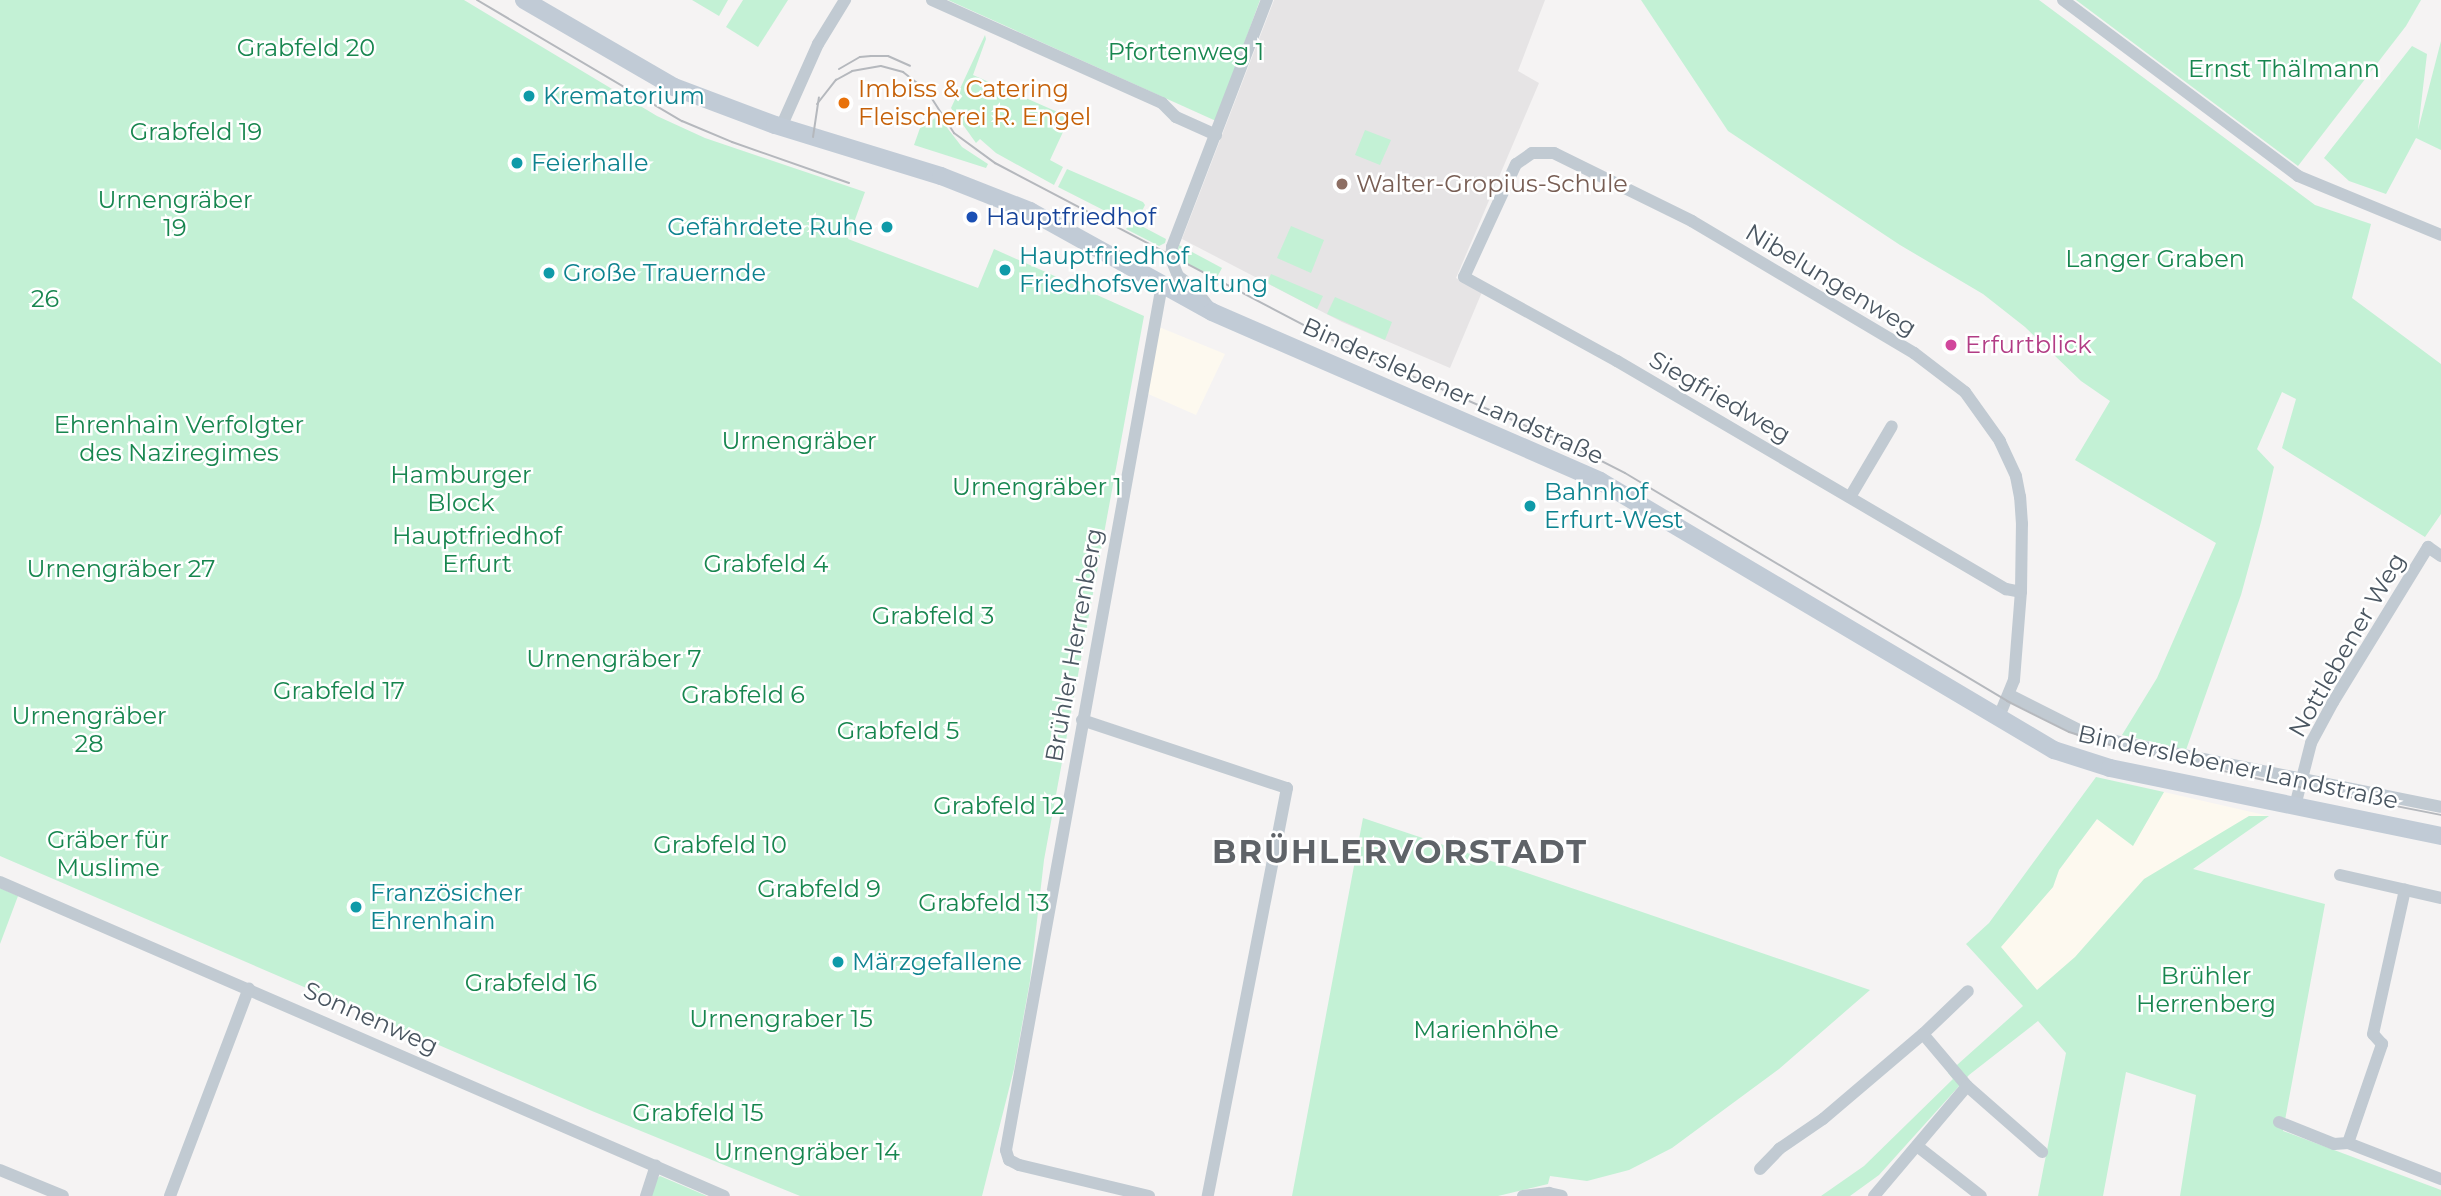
<!DOCTYPE html>
<meta charset="utf-8">
<style>
body{margin:0}
#map{position:relative;width:2441px;height:1196px;overflow:hidden;background:#f5f3f3;font-family:Montserrat,sans-serif}
div>[style]{position:absolute}
.commercial>*{inset:0;background:#fdf9ef}
.education>*{inset:0;background:#e6e4e5}
.green>*{inset:0;background:#c3f1d5}
.minor>*{height:12px;margin:-6px;padding:0 6px;transform-origin:6px;border-radius:6px;background:#c1cad2}
.secondary>*{height:18px;margin:-9px;padding:0 9px;transform-origin:9px;border-radius:9px;background:#c1cbd6}
.tram>*{height:2px;margin:-1px;padding:0 1px;transform-origin:1px;border-radius:1px;background:#b5b8bd}
.dots>*{width:19px;height:19px;translate:-50% -50%;box-sizing:border-box;border:4px solid #fff;border-radius:50%}
span{translate:-50% -50%;white-space:nowrap;text-align:center;line-height:1.15;-webkit-text-stroke:5px #fff;paint-order:stroke}
.park-label{font-size:24px;color:#17864f}
.food-label{font-size:24px;color:#c56008}
.left{translate:0 -50%;text-align:left}
.culture-label{font-size:24px;color:#0d838f}
.right{translate:-100% -50%;text-align:right}
.education-label{font-size:24px;color:#785e54}
.transit-label{font-size:24px;color:#164399}
.street-label{font-size:24px;color:#4a5661}
.hotel-label{font-size:24px;color:#b23c85}
.district-label{font-size:32px;color:#5f6368;font-weight:700;letter-spacing:2px}
</style>
<div id="map">
<div class="commercial">
<i style="clip-path:polygon(1159px 327px,1225px 354px,1196px 415px,1146px 393px)"></i>
<i style="clip-path:polygon(2164px 792px,2269px 816px,2249px 816px,2037px 990px,2000px 947px,2053px 887px,2059px 870px,2097px 819px,2133px 845px)"></i>
</div>
<div class="education">
<i style="clip-path:polygon(1274px 0,1545px 0,1518px 71px,1539px 83px,1456px 278px,1482px 292px,1450px 368px,1342px 322px,1182px 239px)"></i>
</div>
<div class="green">
<i style="clip-path:polygon(0 0,464px 0,657px 116px,705px 138px,865px 192px,848px 239px,978px 288px,994px 249px,1144px 316px,1044px 860px,1030px 981px,1014px 1069px,982px 1196px,800px 1196px,592px 1111px,0 856px)"></i>
<i style="clip-path:polygon(692px 0,728px 0,719px 16px)"></i>
<i style="clip-path:polygon(743px 0,788px 0,758px 47px,726px 27px)"></i>
<i style="clip-path:polygon(948px 0,1260px 0,1216px 121px)"></i>
<i style="clip-path:polygon(1641px 0,2039px 0,2315px 205px,2371px 224px,2352px 298px,2441px 364px,2441px 514px,2425px 537px,2282px 448px,2296px 399px,2282px 392px,2257px 449px,2274px 467px,2261px 522px,2241px 595px,2186px 750px,2122px 735px,2157px 678px,2216px 543px,2075px 460px,2110px 401px,2081px 381px,2025px 327px,1983px 294px,1900px 245px,1728px 131px)"></i>
<i style="clip-path:polygon(2076px 0,2421px 0,2406px 26px,2298px 166px)"></i>
<i style="clip-path:polygon(985px 35px,986px 39px,973px 75px,1069px 117px,1073px 110px,1078px 115px,1077px 122px,1069px 119px,1050px 160px,1063px 167px,1054px 185px,996px 153px,980px 139px,976px 143px,951px 108px)"></i>
<i style="clip-path:polygon(2441px 41px,2441px 150px,2416px 138px,2386px 194px,2349px 181px,2324px 158px,2412px 46px,2427px 54px,2418px 130px)"></i>
<i style="clip-path:polygon(938px 116px,962px 147px,988px 164px,986px 168px,914px 145px,920px 128px)"></i>
<i style="clip-path:polygon(1365px 130px,1391px 140px,1380px 165px,1355px 155px)"></i>
<i style="clip-path:polygon(1067px 169px,1143px 202px,1145px 205px,1140px 215px,1124px 209px,1119px 218px,1058px 187px)"></i>
<i style="clip-path:polygon(1132px 221px,1166px 239px,1165px 243px,1159px 246px,1126px 229px)"></i>
<i style="clip-path:polygon(1291px 226px,1324px 240px,1311px 273px,1277px 258px)"></i>
<i style="clip-path:polygon(1179px 245px,1222px 268px,1216px 279px,1176px 257px)"></i>
<i style="clip-path:polygon(1271px 274px,1323px 296px,1317px 309px,1267px 283px)"></i>
<i style="clip-path:polygon(1335px 297px,1392px 322px,1385px 340px,1327px 314px)"></i>
<i style="clip-path:polygon(2096px 777px,2164px 792px,2133px 846px,2097px 819px,2059px 870px,2053px 887px,2001px 947px,2037px 990px,2075px 957px,2144px 879px,2249px 816px,2269px 816px,2193px 869px,2325px 904px,2283px 1131px,2441px 1190px,2441px 1196px,2180px 1196px,2196px 1095px,2126px 1072px,2103px 1196px,2038px 1196px,2066px 1053px,2038px 1021px,1969px 1075px,1879px 1175px,1850px 1196px,1821px 1196px,1864px 1166px,1953px 1079px,1948px 1073px,2023px 1006px,1966px 944px,1989px 923px)"></i>
<i style="clip-path:polygon(1363px 818px,1610px 901px,1870px 990px,1779px 1069px,1672px 1148px,1629px 1170px,1587px 1181px,1550px 1176px,1548px 1184px,1498px 1196px,1292px 1196px)"></i>
<i style="clip-path:polygon(0 888px,18px 896px,0 944px)"></i>
<i style="clip-path:polygon(660px 1176px,707px 1196px,651px 1196px,654px 1181px)"></i>
</div>
<div class="minor">
<i style="left:932px;top:0;width:252px;rotate:24.1deg"></i>
<i style="left:1162px;top:103px;width:20px;rotate:45deg"></i>
<i style="left:1176px;top:117px;width:44px;rotate:24.2deg"></i>
<i style="left:2063px;top:0;width:294px;rotate:36.8deg"></i>
<i style="left:2298px;top:176px;width:155px;rotate:22.4deg"></i>
<i style="left:781px;top:127px;width:91px;rotate:-66deg"></i>
<i style="left:818px;top:44px;width:52px;rotate:-58.5deg"></i>
<i style="left:1208px;top:306px;width:23px;rotate:-128deg"></i>
<i style="left:1194px;top:288px;width:20px;rotate:-143deg"></i>
<i style="left:1178px;top:276px;width:18px;rotate:-112deg"></i>
<i style="left:1171px;top:259px;width:12px;rotate:-85deg"></i>
<i style="left:1172px;top:247px;width:265px;rotate:-69deg"></i>
<i style="left:1850px;top:497px;width:82px;rotate:-59.4deg"></i>
<i style="left:2010px;top:695px;width:80px;rotate:26.9deg"></i>
<i style="left:2081px;top:731px;width:40px;rotate:16deg"></i>
<i style="left:2119px;top:742px;width:328px;rotate:11.4deg"></i>
<i style="left:1998px;top:719px;width:42px;rotate:-67.7deg"></i>
<i style="left:2014px;top:680px;width:88px;rotate:-85.5deg"></i>
<i style="left:2021px;top:592px;width:68px;rotate:-89.2deg"></i>
<i style="left:2022px;top:524px;width:27px;rotate:-94deg"></i>
<i style="left:2020px;top:497px;width:21px;rotate:-101deg"></i>
<i style="left:2016px;top:476px;width:38px;rotate:-115deg"></i>
<i style="left:2000px;top:441px;width:60px;rotate:-125.5deg"></i>
<i style="left:1965px;top:392px;width:64px;rotate:-142.6deg"></i>
<i style="left:1914px;top:353px;width:258px;rotate:-149.3deg"></i>
<i style="left:1692px;top:221px;width:154px;rotate:-153.8deg"></i>
<i style="left:1554px;top:153px;width:22px;rotate:180deg"></i>
<i style="left:1532px;top:153px;width:19px;rotate:145deg"></i>
<i style="left:1516px;top:164px;width:124px;rotate:114.7deg"></i>
<i style="left:1464px;top:277px;width:175px;rotate:28.8deg"></i>
<i style="left:1617px;top:361px;width:451px;rotate:30.4deg"></i>
<i style="left:2006px;top:589px;width:15px;rotate:11deg"></i>
<i style="left:1082px;top:720px;width:216px;rotate:18.4deg"></i>
<i style="left:1287px;top:788px;width:416px;rotate:101deg"></i>
<i style="left:2295px;top:806px;width:65px;rotate:-75.7deg"></i>
<i style="left:2311px;top:743px;width:47px;rotate:-61.8deg"></i>
<i style="left:2333px;top:702px;width:182px;rotate:-58.5deg"></i>
<i style="left:2428px;top:547px;width:16px;rotate:35deg"></i>
<i style="left:2340px;top:875px;width:104px;rotate:12.8deg"></i>
<i style="left:0;top:882px;width:789px;rotate:23.45deg"></i>
<i style="left:1923px;top:1034px;width:68px;rotate:49.8deg"></i>
<i style="left:1967px;top:1086px;width:100px;rotate:41.3deg"></i>
<i style="left:2279px;top:1122px;width:59px;rotate:21.8deg"></i>
<i style="left:2334px;top:1144px;width:14px;rotate:-4deg"></i>
<i style="left:2348px;top:1143px;width:100px;rotate:21.2deg"></i>
<i style="left:2348px;top:1143px;width:105px;rotate:-71deg"></i>
<i style="left:2382px;top:1044px;width:13px;rotate:-132deg"></i>
<i style="left:2373px;top:1034px;width:148px;rotate:-77.5deg"></i>
<i style="left:1917px;top:1146px;width:81px;rotate:38deg"></i>
<i style="left:1760px;top:1169px;width:28px;rotate:-46deg"></i>
<i style="left:1779px;top:1149px;width:53px;rotate:-34.3deg"></i>
<i style="left:1823px;top:1119px;width:131px;rotate:-40.4deg"></i>
<i style="left:1923px;top:1034px;width:62px;rotate:-43.7deg"></i>
<i style="left:0;top:1170px;width:68px;rotate:22.4deg"></i>
<i style="left:170px;top:1196px;width:222px;rotate:-69.2deg"></i>
<i style="left:646px;top:1196px;width:32px;rotate:-72deg"></i>
<i style="left:1149px;top:1196px;width:134px;rotate:-166.6deg"></i>
<i style="left:1019px;top:1165px;width:11px;rotate:-153deg"></i>
<i style="left:1009px;top:1160px;width:10px;rotate:-107deg"></i>
<i style="left:1006px;top:1150px;width:879px;rotate:-79.78deg"></i>
<i style="left:1523px;top:1196px;width:26px;rotate:-7deg"></i>
<i style="left:1549px;top:1193px;width:13px;rotate:13deg"></i>
<i style="left:1874px;top:1196px;width:144px;rotate:-49.8deg"></i>
</div>
<div class="secondary">
<i style="left:524px;top:0;width:173px;rotate:30.1deg"></i>
<i style="left:674px;top:87px;width:108px;rotate:20.6deg"></i>
<i style="left:775px;top:125px;width:174px;rotate:17.1deg"></i>
<i style="left:941px;top:176px;width:96px;rotate:21.5deg"></i>
<i style="left:1030px;top:211px;width:208px;rotate:29deg"></i>
<i style="left:1212px;top:312px;width:423px;rotate:23.5deg"></i>
<i style="left:1600px;top:481px;width:528px;rotate:30.65deg"></i>
<i style="left:2054px;top:750px;width:59px;rotate:17.8deg"></i>
<i style="left:2110px;top:768px;width:338px;rotate:11.6deg"></i>
</div>
<div class="tram">
<i style="left:477px;top:0;width:238px;rotate:30.6deg"></i>
<i style="left:682px;top:121px;width:54px;rotate:22.8deg"></i>
<i style="left:732px;top:142px;width:124px;rotate:19.3deg"></i>
<i style="left:839px;top:69px;width:24px;rotate:-30deg"></i>
<i style="left:860px;top:57px;width:11px;rotate:-5deg"></i>
<i style="left:871px;top:56px;width:17px"></i>
<i style="left:888px;top:56px;width:24px;rotate:24deg"></i>
<i style="left:817px;top:104px;width:31px;rotate:-52deg"></i>
<i style="left:836px;top:80px;width:18px;rotate:-29deg"></i>
<i style="left:852px;top:71px;width:29px;rotate:-10deg"></i>
<i style="left:881px;top:66px;width:23px;rotate:15deg"></i>
<i style="left:903px;top:72px;width:31px;rotate:38deg"></i>
<i style="left:927px;top:91px;width:50px;rotate:57.3deg"></i>
<i style="left:954px;top:133px;width:51px;rotate:36.2deg"></i>
<i style="left:995px;top:163px;width:393px;rotate:27.7deg"></i>
<i style="left:1343px;top:346px;width:252px;rotate:23.6deg"></i>
<i style="left:1574px;top:447px;width:57px;rotate:27deg"></i>
<i style="left:1625px;top:473px;width:445px;rotate:30.8deg"></i>
<i style="left:2007px;top:701px;width:69px;rotate:26.6deg"></i>
<i style="left:2069px;top:732px;width:50px;rotate:17.4deg"></i>
<i style="left:2117px;top:747px;width:155px;rotate:12.7deg"></i>
<i style="left:2268px;top:781px;width:176px;rotate:11.1deg"></i>
<i style="left:813px;top:137px;width:40px;rotate:-81.5deg"></i>
</div>
<div class="dots">
<i style="left:529px;top:96px;background:#0f9aa8"></i>
<i style="left:844px;top:103px;background:#e8710a"></i>
<i style="left:517px;top:163px;background:#0f9aa8"></i>
<i style="left:1342px;top:184px;background:#8d6e63"></i>
<i style="left:972px;top:217px;background:#1a4fb4"></i>
<i style="left:887px;top:227px;background:#0f9aa8"></i>
<i style="left:1005px;top:270px;background:#0f9aa8"></i>
<i style="left:549px;top:273px;background:#0f9aa8"></i>
<i style="left:1951px;top:345px;background:#d1479c"></i>
<i style="left:1530px;top:506px;background:#0f9aa8"></i>
<i style="left:356px;top:907px;background:#0f9aa8"></i>
<i style="left:838px;top:962px;background:#0f9aa8"></i>
</div>
<div class="park-label">
<span style="left:306px;top:48px">Grabfeld 20</span>
<span style="left:1186px;top:52px">Pfortenweg 1</span>
<span style="left:2284px;top:69px">Ernst Thälmann</span>
<span style="left:196px;top:132px">Grabfeld 19</span>
<span style="left:175px;top:214px">Urnengräber<br>19</span>
<span style="left:2155px;top:259px">Langer Graben</span>
<span style="left:45px;top:299px">26</span>
<span style="left:179px;top:439px">Ehrenhain Verfolgter<br>des Naziregimes</span>
<span style="left:799px;top:441px">Urnengräber</span>
<span style="left:461px;top:489px">Hamburger<br>Block</span>
<span style="left:1037px;top:487px">Urnengräber 1</span>
<span style="left:477px;top:550px">Hauptfriedhof<br>Erfurt</span>
<span style="left:766px;top:564px">Grabfeld 4</span>
<span style="left:121px;top:569px">Urnengräber 27</span>
<span style="left:933px;top:616px">Grabfeld 3</span>
<span style="left:614px;top:659px">Urnengräber 7</span>
<span style="left:339px;top:691px">Grabfeld 17</span>
<span style="left:743px;top:695px">Grabfeld 6</span>
<span style="left:89px;top:730px">Urnengräber<br>28</span>
<span style="left:898px;top:731px">Grabfeld 5</span>
<span style="left:999px;top:806px">Grabfeld 12</span>
<span style="left:108px;top:854px">Gräber für<br>Muslime</span>
<span style="left:720px;top:845px">Grabfeld 10</span>
<span style="left:819px;top:889px">Grabfeld 9</span>
<span style="left:984px;top:903px">Grabfeld 13</span>
<span style="left:2206px;top:990px">Brühler<br>Herrenberg</span>
<span style="left:531px;top:983px">Grabfeld 16</span>
<span style="left:781px;top:1019px">Urnengraber 15</span>
<span style="left:1486px;top:1030px">Marienhöhe</span>
<span style="left:698px;top:1113px">Grabfeld 15</span>
<span style="left:807px;top:1152px">Urnengräber 14</span>
</div>
<div class="food-label">
<span class="left" style="left:858px;top:103px">Imbiss &amp; Catering<br>Fleischerei R. Engel</span>
</div>
<div class="culture-label">
<span class="left" style="left:543px;top:96px">Krematorium</span>
<span class="left" style="left:531px;top:163px">Feierhalle</span>
<span class="right" style="left:873px;top:227px">Gefährdete Ruhe</span>
<span class="left" style="left:1019px;top:270px">Hauptfriedhof<br>Friedhofsverwaltung</span>
<span class="left" style="left:563px;top:273px">Große Trauernde</span>
<span class="left" style="left:1544px;top:506px">Bahnhof<br>Erfurt-West</span>
<span class="left" style="left:370px;top:907px">Französicher<br>Ehrenhain</span>
<span class="left" style="left:852px;top:962px">Märzgefallene</span>
</div>
<div class="education-label">
<span class="left" style="left:1356px;top:184px">Walter-Gropius-Schule</span>
</div>
<div class="transit-label">
<span class="left" style="left:986px;top:217px">Hauptfriedhof</span>
</div>
<div class="street-label">
<span style="left:1831px;top:280px;rotate:31deg">Nibelungenweg</span>
<span style="left:1453px;top:391px;rotate:24deg">Binderslebener Landstraße</span>
<span style="left:1720px;top:397px;rotate:30deg">Siegfriedweg</span>
<span style="left:1074px;top:645px;rotate:-80deg">Brühler Herrenberg</span>
<span style="left:2347px;top:645px;rotate:-60deg">Nottlebener Weg</span>
<span style="left:2238px;top:767px;rotate:12deg">Binderslebener Landstraße</span>
<span style="left:371px;top:1018px;rotate:24deg">Sonnenweg</span>
</div>
<div class="hotel-label">
<span class="left" style="left:1965px;top:345px">Erfurtblick</span>
</div>
<div class="district-label">
<span style="left:1400px;top:852px">BRÜHLERVORSTADT</span>
</div>
</div>
